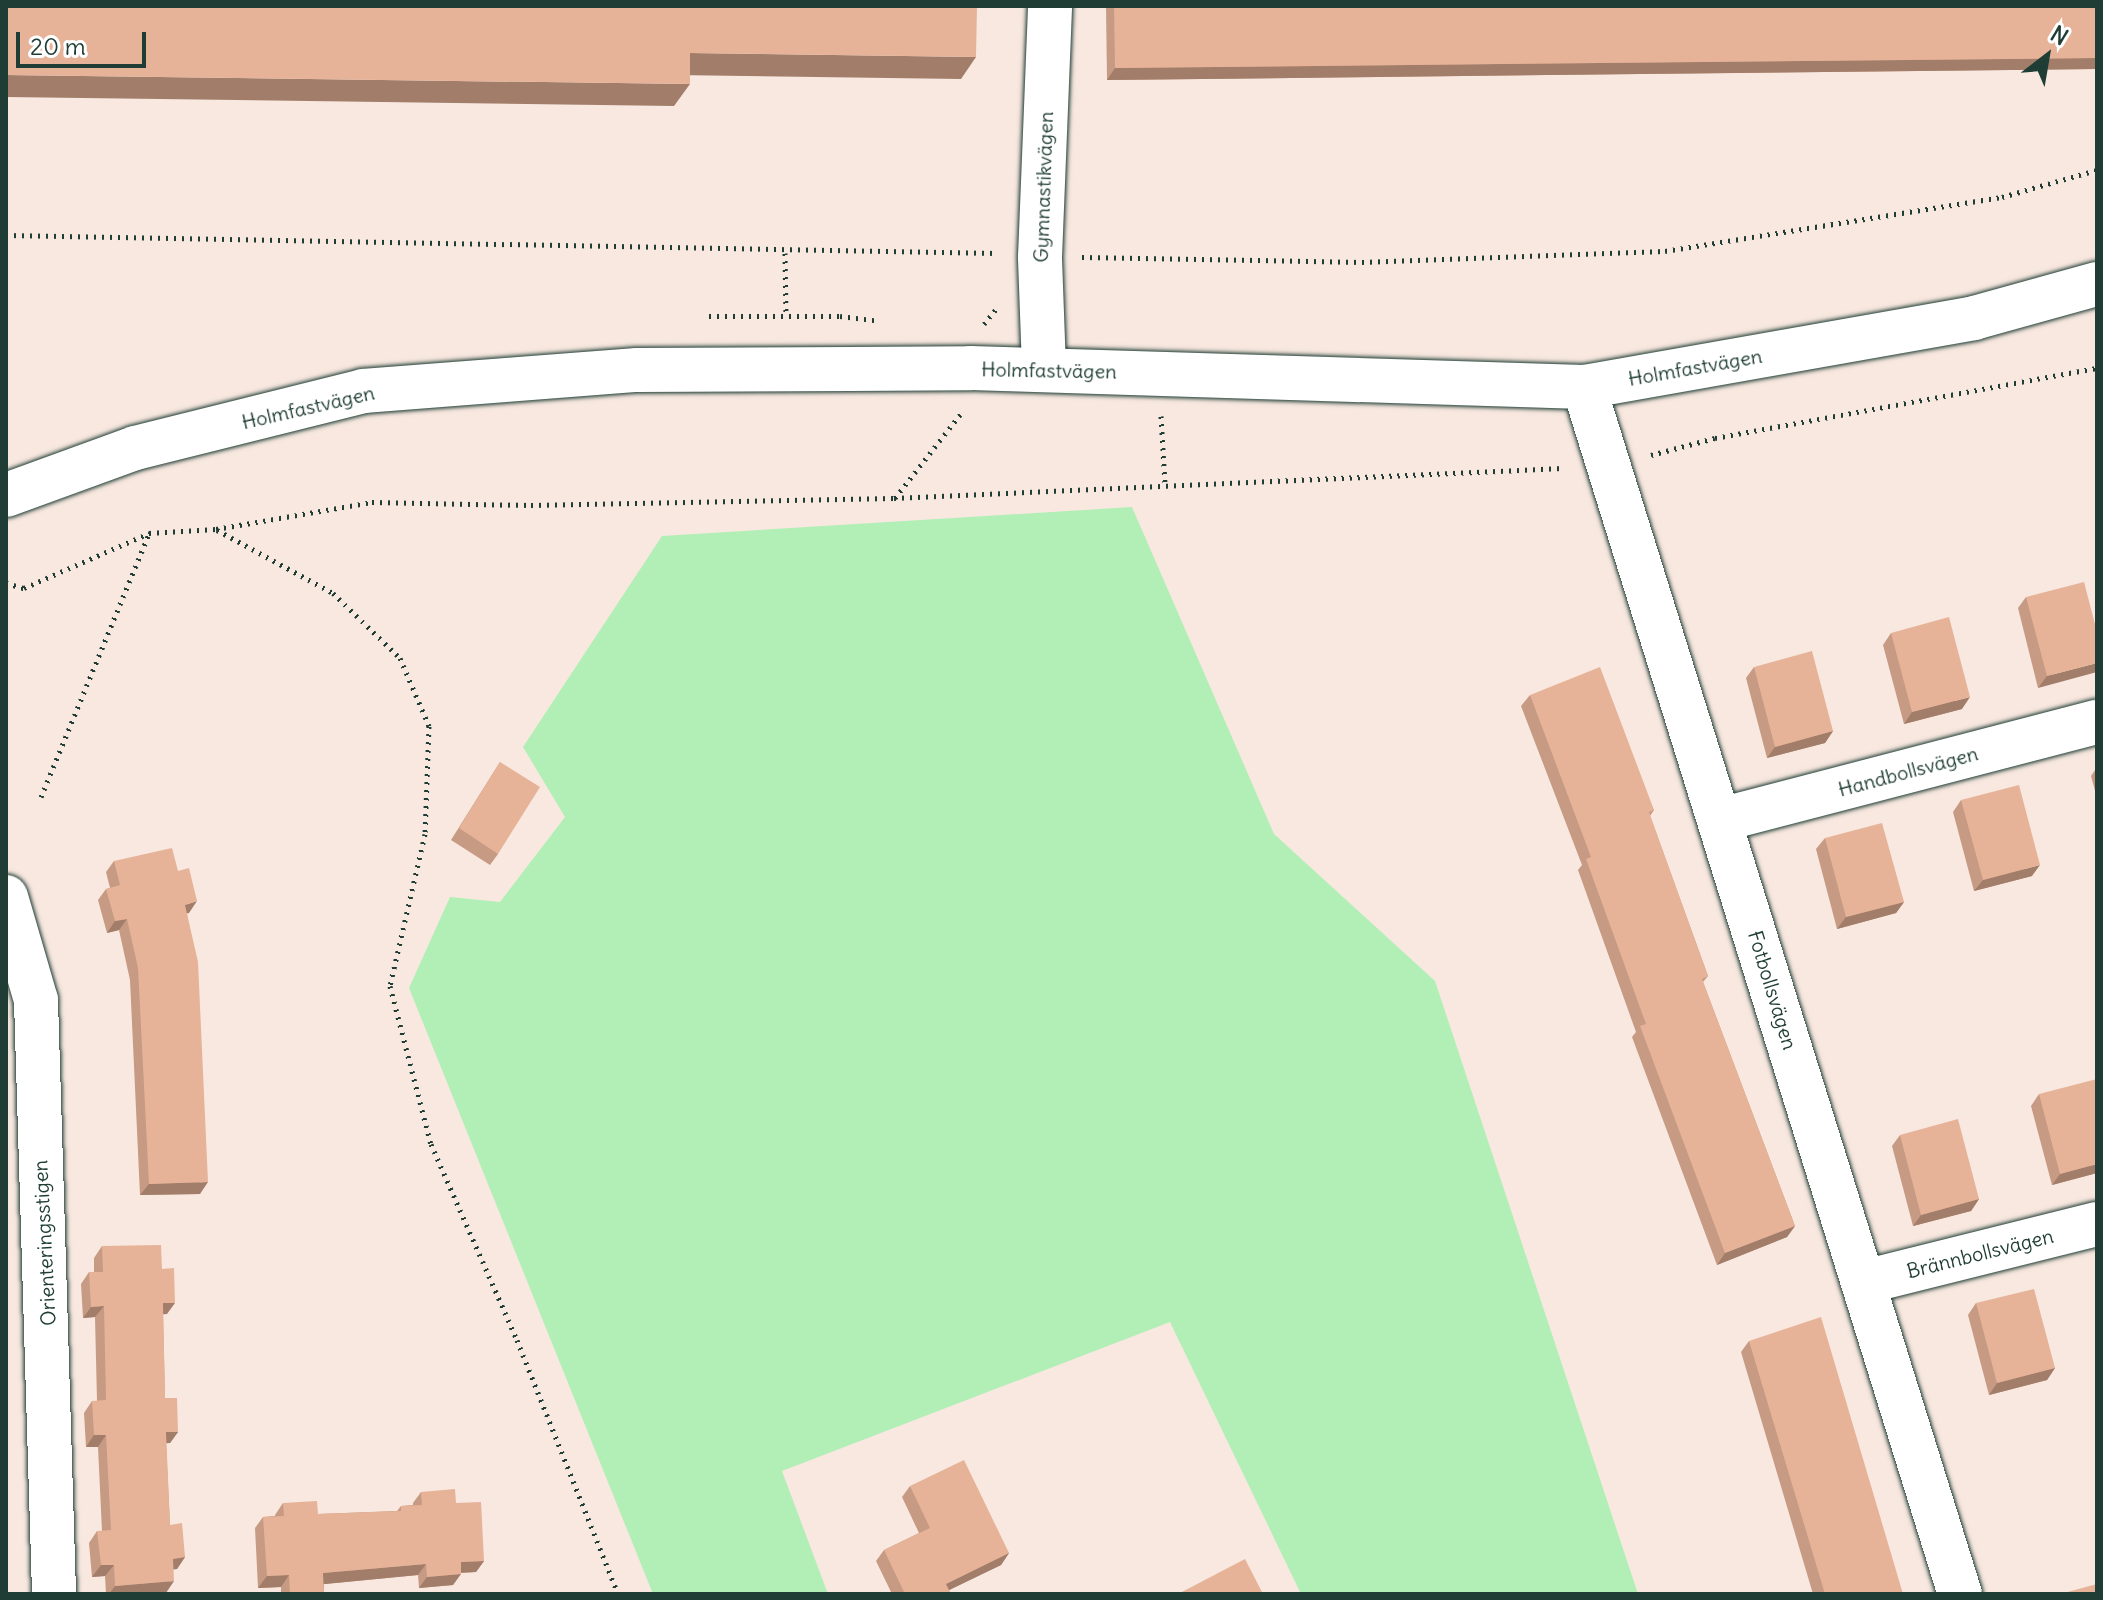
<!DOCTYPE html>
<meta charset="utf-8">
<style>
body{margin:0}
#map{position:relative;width:2103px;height:1600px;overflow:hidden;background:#f8e8e0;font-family:Delius,sans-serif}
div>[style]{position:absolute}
.green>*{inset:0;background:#b1efb6}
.path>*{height:5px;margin-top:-2.5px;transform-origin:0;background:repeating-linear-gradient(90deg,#1f3d34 0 2px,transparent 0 8px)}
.roads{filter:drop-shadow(0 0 2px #1f3d34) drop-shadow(0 0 2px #1f3d34)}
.minor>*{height:44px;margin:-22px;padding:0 22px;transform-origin:22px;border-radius:22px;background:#fff}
.wall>*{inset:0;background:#c69a83}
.shaded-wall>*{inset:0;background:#a17d6a}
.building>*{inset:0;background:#e6b398}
span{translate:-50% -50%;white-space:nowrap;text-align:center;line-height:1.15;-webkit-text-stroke:8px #fff;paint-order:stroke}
.street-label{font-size:20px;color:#1f3d34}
.frame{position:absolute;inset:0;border:8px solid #1f3d34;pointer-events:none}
.north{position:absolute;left:2007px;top:16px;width:80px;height:80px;-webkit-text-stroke:6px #fff;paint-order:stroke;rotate:31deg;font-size:22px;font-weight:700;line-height:32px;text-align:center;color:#1f3d34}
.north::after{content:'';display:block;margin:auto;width:28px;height:36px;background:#1f3d34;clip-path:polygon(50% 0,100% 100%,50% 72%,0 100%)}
.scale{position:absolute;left:16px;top:32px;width:130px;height:36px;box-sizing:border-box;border:4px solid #1f3d34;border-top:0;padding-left:10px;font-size:24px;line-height:28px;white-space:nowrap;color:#1f3d34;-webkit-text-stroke:6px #fff;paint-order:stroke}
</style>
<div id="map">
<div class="green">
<i style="clip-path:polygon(1132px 507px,1274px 834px,1435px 981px,1638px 1594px,1301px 1594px,1170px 1322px,782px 1471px,828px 1594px,653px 1594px,409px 988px,450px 897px,500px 902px,565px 817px,523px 747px,662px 536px)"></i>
</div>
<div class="path">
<i style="left:6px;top:235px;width:991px;rotate:1.04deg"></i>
<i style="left:785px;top:253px;width:63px;rotate:89.1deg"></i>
<i style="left:1082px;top:257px;width:280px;rotate:1deg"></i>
<i style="left:1362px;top:262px;width:303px;rotate:-2.1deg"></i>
<i style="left:1665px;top:251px;width:341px;rotate:-9.1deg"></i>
<i style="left:2002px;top:197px;width:99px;rotate:-15.9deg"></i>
<i style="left:709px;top:316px;width:131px"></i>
<i style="left:840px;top:316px;width:38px;rotate:7deg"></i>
<i style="left:984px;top:324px;width:22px;rotate:-51deg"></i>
<i style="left:1161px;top:416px;width:67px;rotate:86.6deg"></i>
<i style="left:1651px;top:455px;width:66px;rotate:-14.9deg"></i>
<i style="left:1715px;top:438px;width:388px;rotate:-10.4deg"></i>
<i style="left:895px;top:498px;width:110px;rotate:-52deg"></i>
<i style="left:217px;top:530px;width:132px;rotate:28.5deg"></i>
<i style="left:333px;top:593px;width:93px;rotate:44.1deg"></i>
<i style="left:400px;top:658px;width:74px;rotate:66.9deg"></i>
<i style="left:429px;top:726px;width:108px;rotate:92.1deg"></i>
<i style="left:425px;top:834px;width:156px;rotate:103deg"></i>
<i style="left:390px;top:986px;width:163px;rotate:75.5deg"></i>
<i style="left:431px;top:1144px;width:214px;rotate:66.3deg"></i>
<i style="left:517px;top:1340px;width:273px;rotate:68.3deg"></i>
<i style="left:6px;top:583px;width:19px;rotate:16deg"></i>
<i style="left:24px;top:588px;width:137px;rotate:-23.7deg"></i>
<i style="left:149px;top:533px;width:67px;rotate:-3.4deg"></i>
<i style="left:216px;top:529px;width:158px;rotate:-9.8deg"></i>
<i style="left:372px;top:502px;width:159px;rotate:1.1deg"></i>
<i style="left:531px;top:505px;width:363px;rotate:-1.1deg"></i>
<i style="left:894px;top:498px;width:669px;rotate:-2.57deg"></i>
<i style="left:41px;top:797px;width:284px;rotate:-67.7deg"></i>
</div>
<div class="roads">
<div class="minor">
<i style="left:1044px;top:368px;width:111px;rotate:-92.1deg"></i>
<i style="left:1040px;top:257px;width:251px;rotate:-87.7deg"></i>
<i style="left:1584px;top:387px;width:1264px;rotate:72.7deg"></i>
<i style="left:6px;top:495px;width:137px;rotate:-20deg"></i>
<i style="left:135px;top:448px;width:235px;rotate:-14deg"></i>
<i style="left:363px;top:391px;width:275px;rotate:-4.4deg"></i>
<i style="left:637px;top:370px;width:334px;rotate:-0.3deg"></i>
<i style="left:971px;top:368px;width:613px;rotate:1.78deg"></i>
<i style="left:1584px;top:387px;width:396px;rotate:-10deg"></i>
<i style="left:1974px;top:318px;width:128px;rotate:-15.5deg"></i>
<i style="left:1720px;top:820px;width:390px;rotate:-14.6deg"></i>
<i style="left:6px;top:897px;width:107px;rotate:73.8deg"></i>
<i style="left:36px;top:1000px;width:594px;rotate:88.26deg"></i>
<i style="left:1864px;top:1282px;width:240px;rotate:-14deg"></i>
</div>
</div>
<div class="wall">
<i style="clip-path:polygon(1106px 6px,2097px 6px,2097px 67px,2095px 69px,1107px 80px)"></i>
<i style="clip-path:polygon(2026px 597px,2097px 632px,2038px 688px,2018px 608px)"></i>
<i style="clip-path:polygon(1891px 633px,1962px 709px,1904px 724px,1883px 645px)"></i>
<i style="clip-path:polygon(1754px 667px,1833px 731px,1825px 743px,1767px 758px,1746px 678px)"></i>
<i style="clip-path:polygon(1530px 695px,1654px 810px,1650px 816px,1708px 976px,1703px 982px,1795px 1226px,1787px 1237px,1717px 1265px,1632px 1037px,1636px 1032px,1578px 870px,1582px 865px,1521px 706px)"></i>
<i style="clip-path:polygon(500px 762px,498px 854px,490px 865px,451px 840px)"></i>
<i style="clip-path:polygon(2097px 767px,2097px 798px,2091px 776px)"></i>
<i style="clip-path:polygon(1961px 800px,2032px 876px,1974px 891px,1953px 812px)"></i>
<i style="clip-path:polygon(1825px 838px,1904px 902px,1896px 913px,1837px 929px,1816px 849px)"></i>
<i style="clip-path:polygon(114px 861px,178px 871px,189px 913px,187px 913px,200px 1194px,140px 1195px,130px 980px,119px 930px,107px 933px,98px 900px,106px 889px,110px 888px,106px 872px)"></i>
<i style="clip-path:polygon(2039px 1094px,2097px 1173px,2052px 1185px,2031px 1106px)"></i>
<i style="clip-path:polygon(1900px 1135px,1979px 1199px,1971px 1211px,1913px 1226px,1892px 1146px)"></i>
<i style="clip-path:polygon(102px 1246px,162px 1269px,167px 1314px,163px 1314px,165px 1398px,178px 1432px,170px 1443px,166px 1443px,170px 1525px,185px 1557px,177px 1569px,173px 1569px,166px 1593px,106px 1594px,105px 1576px,92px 1577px,89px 1543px,97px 1531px,102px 1531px,98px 1447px,86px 1447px,84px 1413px,92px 1401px,97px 1401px,95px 1317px,83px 1318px,81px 1284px,89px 1272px,94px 1272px,94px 1258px)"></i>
<i style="clip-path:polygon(1976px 1303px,2055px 1368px,2047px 1380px,1989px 1395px,1968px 1315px)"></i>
<i style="clip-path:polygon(1749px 1341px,1903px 1594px,1813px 1594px,1741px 1352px)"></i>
<i style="clip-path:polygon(910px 1486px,1009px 1553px,1001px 1565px,949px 1590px,951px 1594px,892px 1594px,876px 1561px,884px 1550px,919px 1533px,902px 1497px)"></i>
<i style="clip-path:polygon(421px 1492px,456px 1503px,484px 1561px,476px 1572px,461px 1573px,453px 1585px,419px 1588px,418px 1575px,324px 1584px,324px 1594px,281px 1594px,281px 1587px,258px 1588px,255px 1528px,263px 1517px,275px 1516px,275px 1515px,283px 1503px,318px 1514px,397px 1511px,401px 1506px,413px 1505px,413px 1503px)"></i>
</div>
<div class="shaded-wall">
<i style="clip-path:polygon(690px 53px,976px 57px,961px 79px,675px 75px)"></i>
<i style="clip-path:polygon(2097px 58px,2097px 67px,2095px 69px,1107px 80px,1115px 68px)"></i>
<i style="clip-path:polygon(6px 75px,690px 84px,674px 106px,6px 97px)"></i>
<i style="clip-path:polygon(2097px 663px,2097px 672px,2038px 688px,2047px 676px)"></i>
<i style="clip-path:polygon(1970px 697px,1962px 709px,1904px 724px,1912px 712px)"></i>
<i style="clip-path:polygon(1833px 731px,1825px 743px,1767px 758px,1775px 747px)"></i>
<i style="clip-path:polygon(2040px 865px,2032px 876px,1974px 891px,1983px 880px)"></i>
<i style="clip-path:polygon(197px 901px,189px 913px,177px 916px,185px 905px)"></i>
<i style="clip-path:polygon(1904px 902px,1896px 913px,1837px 929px,1846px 917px)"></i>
<i style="clip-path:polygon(127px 919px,119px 930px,107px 933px,115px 921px)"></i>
<i style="clip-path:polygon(2097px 1164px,2097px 1173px,2052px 1185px,2060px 1174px)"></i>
<i style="clip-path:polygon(208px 1182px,200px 1194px,140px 1195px,149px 1184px)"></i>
<i style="clip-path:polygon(1979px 1199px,1971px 1211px,1913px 1226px,1921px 1215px)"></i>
<i style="clip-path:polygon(1795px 1226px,1787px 1237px,1717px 1265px,1725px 1253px)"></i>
<i style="clip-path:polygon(163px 1303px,175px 1303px,167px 1314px,155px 1315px)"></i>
<i style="clip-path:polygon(104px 1306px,95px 1317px,83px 1318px,91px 1307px)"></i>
<i style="clip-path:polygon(2055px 1368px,2047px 1380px,1989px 1395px,1997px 1383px)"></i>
<i style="clip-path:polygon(166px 1432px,178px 1432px,170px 1443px,158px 1444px)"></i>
<i style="clip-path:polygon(94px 1435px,106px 1435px,98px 1447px,86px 1447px)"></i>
<i style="clip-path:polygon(1009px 1553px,1001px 1565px,941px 1594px,946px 1584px)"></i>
<i style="clip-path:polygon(185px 1557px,177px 1569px,164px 1571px,173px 1559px)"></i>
<i style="clip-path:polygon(484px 1561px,476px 1572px,453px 1573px,461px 1562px)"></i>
<i style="clip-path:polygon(426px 1564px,418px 1575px,315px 1585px,323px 1573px)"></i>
<i style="clip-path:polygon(101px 1565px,114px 1565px,105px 1576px,92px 1577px)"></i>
<i style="clip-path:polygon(461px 1574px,453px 1585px,419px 1588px,427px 1577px)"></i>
<i style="clip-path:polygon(289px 1575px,281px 1587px,258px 1588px,267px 1576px)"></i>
<i style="clip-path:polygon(174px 1581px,166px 1593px,109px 1594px,115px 1586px)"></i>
</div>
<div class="building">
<i style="clip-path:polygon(6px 6px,977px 6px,976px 57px,690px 53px,690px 84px,6px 75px)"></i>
<i style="clip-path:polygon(1114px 6px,2097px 6px,2097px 58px,1115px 68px)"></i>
<i style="clip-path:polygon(2084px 582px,2097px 632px,2097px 663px,2047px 676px,2026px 597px)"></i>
<i style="clip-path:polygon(1949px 617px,1970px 697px,1912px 712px,1891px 633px)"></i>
<i style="clip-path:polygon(1812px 651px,1833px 731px,1775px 747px,1754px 667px)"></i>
<i style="clip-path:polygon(1600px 667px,1654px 810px,1649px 812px,1708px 976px,1702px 979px,1795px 1226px,1725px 1253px,1640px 1026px,1646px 1024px,1586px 859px,1591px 857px,1530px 695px)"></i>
<i style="clip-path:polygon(500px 762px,540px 787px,498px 854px,459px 828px)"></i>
<i style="clip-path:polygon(2019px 785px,2040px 865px,1983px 880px,1961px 800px)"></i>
<i style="clip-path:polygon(1882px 823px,1904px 902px,1846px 917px,1825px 838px)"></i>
<i style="clip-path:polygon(172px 848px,178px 871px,189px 868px,197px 901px,185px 905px,198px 962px,208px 1182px,149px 1184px,138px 968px,127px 919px,115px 921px,106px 889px,120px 885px,114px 861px)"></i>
<i style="clip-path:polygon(2097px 1079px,2097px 1164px,2060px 1174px,2039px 1094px)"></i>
<i style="clip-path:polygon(1958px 1119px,1979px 1199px,1921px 1215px,1900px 1135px)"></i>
<i style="clip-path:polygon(161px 1245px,162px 1269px,174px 1268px,175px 1303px,163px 1303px,165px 1398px,177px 1398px,178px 1432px,166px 1432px,170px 1525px,182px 1523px,185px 1557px,173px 1559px,174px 1581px,115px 1586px,114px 1565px,101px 1565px,97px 1531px,111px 1530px,106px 1435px,94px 1435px,92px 1401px,106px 1400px,104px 1306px,91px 1307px,89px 1272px,103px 1272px,102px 1246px)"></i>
<i style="clip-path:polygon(2034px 1289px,2055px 1368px,1997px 1383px,1976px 1303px)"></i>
<i style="clip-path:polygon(1821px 1317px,1903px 1594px,1825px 1594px,1749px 1341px)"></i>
<i style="clip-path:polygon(964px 1460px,1009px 1553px,946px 1584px,951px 1594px,905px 1594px,884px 1550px,930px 1528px,910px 1486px)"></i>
<i style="clip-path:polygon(455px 1489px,456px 1503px,481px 1502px,484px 1561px,461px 1562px,461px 1574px,427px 1577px,426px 1564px,323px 1573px,324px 1594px,290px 1594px,289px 1575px,267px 1576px,263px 1517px,284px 1516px,283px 1503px,317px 1501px,318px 1514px,401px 1511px,401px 1506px,422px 1505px,421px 1492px)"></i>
<i style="clip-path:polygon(1245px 1559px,1263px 1594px,1178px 1594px)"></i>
<i style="clip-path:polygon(2097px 1584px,2097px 1594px,2060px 1594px)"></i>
</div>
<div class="street-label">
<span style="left:1043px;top:187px;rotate:-88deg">Gymnastikvägen</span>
<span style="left:1695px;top:367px;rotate:-10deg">Holmfastvägen</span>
<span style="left:1049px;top:370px;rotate:1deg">Holmfastvägen</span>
<span style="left:308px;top:407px;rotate:-13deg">Holmfastvägen</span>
<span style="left:1908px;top:771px;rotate:-15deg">Handbollsvägen</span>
<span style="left:1773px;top:990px;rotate:73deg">Fotbollsvägen</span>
<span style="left:44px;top:1243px;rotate:-93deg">Orienteringsstigen</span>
<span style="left:1980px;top:1253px;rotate:-14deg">Brännbollsvägen</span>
</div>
<div class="frame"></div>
<div class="north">N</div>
<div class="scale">20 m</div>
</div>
